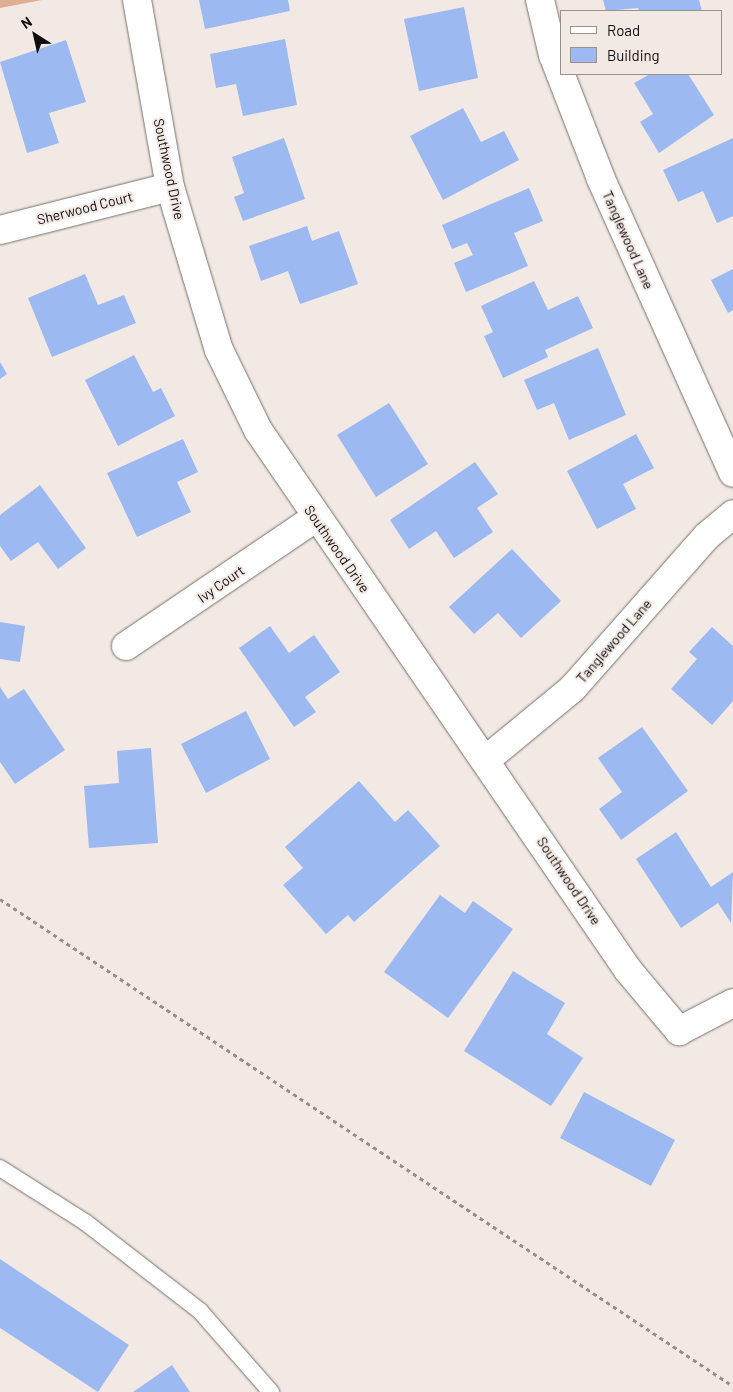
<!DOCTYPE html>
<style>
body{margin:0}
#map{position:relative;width:733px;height:1392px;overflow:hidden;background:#f2e9e4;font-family:Barlow,sans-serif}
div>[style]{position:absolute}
.green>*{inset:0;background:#dfaf93}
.building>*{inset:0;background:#9cb9f2}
.path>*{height:3px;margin-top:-1.5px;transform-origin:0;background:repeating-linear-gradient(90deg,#958e8b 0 4px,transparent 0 8px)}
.roads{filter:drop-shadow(0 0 1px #78706b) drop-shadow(0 0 1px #78706b)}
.service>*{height:16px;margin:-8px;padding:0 8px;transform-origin:8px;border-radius:8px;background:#fff}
.minor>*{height:28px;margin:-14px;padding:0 14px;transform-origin:14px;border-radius:14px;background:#fff}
span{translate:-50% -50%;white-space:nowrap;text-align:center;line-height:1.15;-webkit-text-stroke:4px #f2e9e4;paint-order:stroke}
.street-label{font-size:14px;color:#100d0c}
.legend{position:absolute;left:560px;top:10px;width:162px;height:65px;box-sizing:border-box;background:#f2e9e4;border:1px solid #98918e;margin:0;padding:6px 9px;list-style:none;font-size:15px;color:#100d0c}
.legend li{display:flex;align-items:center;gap:10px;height:25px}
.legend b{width:25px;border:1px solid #98918e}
.north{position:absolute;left:10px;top:10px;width:50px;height:50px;-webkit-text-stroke:4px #f2e9e4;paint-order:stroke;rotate:325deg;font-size:14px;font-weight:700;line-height:20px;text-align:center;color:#100d0c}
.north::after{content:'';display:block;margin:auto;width:18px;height:22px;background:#100d0c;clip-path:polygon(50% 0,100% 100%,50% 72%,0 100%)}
</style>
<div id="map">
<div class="green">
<i style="clip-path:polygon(0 0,42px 0,0 8px)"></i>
</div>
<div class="building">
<i style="clip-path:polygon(199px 0,288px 0,290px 11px,205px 29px)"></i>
<i style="clip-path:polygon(603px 0,699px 0,702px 11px,639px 11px,638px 8px,606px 11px)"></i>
<i style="clip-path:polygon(464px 7px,478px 78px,419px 91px,404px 19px)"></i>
<i style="clip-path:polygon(285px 39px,297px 105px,243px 116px,236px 84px,216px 88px,210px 54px)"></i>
<i style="clip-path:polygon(66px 40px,86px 102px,49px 113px,59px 143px,27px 153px,0 62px)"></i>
<i style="clip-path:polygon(650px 74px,688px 74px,714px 115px,659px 153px,640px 122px,653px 114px,634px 83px)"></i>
<i style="clip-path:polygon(463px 108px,481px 142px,504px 131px,519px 160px,443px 200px,410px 136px)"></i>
<i style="clip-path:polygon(284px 138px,305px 199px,243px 221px,234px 197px,244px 193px,232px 157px)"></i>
<i style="clip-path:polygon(733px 138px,733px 216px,717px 223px,703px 191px,678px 202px,663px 170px)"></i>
<i style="clip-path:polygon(529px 188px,543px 221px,514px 233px,528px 266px,466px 292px,454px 263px,473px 255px,467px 243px,452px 249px,442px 225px)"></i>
<i style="clip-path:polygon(307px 226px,312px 241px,339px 231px,358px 284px,300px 304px,288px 271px,261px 281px,249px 246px)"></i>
<i style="clip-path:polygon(733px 269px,733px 310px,728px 313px,711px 280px)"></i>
<i style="clip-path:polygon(85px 274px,98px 305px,124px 295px,136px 323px,52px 357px,28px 298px)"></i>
<i style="clip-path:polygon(534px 281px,548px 310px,578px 296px,593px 328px,545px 350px,548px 357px,503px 378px,484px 336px,493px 332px,481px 306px)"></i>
<i style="clip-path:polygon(598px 348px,626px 415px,569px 440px,554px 403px,537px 410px,524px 380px)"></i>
<i style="clip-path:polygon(134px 355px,153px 392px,161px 388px,175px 416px,118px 446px,85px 380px)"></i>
<i style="clip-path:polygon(0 362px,7px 374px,0 379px)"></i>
<i style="clip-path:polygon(389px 403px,428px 464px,376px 497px,337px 435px)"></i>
<i style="clip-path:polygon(636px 434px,654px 468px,623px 484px,636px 509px,597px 529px,567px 471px)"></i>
<i style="clip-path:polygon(183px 439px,198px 472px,177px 482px,191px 512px,137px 537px,107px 473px)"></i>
<i style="clip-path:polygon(475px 462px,498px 494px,477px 508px,493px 532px,454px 558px,436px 531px,409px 549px,390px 520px)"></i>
<i style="clip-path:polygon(40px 485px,86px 548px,58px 569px,38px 542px,11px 561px,0 546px,0 515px)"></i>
<i style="clip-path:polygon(512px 549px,561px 601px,521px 638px,498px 613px,474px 634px,449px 607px)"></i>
<i style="clip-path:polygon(0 622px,25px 626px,20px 662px,0 659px)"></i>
<i style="clip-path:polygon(270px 626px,289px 653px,314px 635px,340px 672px,305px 697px,316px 712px,294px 727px,239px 648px)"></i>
<i style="clip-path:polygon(712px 627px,733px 646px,733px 701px,712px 725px,671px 689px,697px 659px,689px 652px)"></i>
<i style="clip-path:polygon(0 687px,8px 699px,24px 689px,65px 750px,15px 784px,0 762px)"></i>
<i style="clip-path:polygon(246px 711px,270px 759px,206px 793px,181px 744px)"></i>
<i style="clip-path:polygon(642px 727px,688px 791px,621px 840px,599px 809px,622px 792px,598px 758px)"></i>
<i style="clip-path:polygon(151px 748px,158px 843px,89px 848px,84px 786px,119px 783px,117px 751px)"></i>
<i style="clip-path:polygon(359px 781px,395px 822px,408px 810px,440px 846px,354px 922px,348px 915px,326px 934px,283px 885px,303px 868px,285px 847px)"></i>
<i style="clip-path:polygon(676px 832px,711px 887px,733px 872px,731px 923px,718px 903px,681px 928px,636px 859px)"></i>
<i style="clip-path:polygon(440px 895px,465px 913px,473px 901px,513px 929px,448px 1018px,384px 972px)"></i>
<i style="clip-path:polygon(513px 971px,565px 1003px,547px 1034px,583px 1058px,551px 1106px,464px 1051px)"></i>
<i style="clip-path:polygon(584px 1092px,675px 1140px,651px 1186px,560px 1138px)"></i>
<i style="clip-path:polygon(0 1259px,129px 1345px,98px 1392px,0 1328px)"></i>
<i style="clip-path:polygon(172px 1365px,190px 1392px,133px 1392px)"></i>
</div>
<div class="path">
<i style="left:0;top:899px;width:880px;rotate:33.6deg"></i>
</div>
<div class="roads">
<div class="service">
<i style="left:0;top:1168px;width:101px;rotate:32.4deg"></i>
<i style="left:85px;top:1222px;width:145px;rotate:37.7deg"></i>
<i style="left:200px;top:1311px;width:108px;rotate:48.8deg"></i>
</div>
<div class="minor">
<i style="left:137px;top:0;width:190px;rotate:80deg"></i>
<i style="left:170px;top:187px;width:170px;rotate:73.3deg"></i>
<i style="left:219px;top:350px;width:89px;rotate:64deg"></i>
<i style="left:258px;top:430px;width:655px;rotate:55.58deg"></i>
<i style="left:628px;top:970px;width:80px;rotate:50.1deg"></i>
<i style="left:679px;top:1031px;width:61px;rotate:-27.4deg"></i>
<i style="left:540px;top:0;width:57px;rotate:76.7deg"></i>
<i style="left:553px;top:55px;width:133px;rotate:68.8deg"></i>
<i style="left:601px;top:179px;width:322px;rotate:65.8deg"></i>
<i style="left:0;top:230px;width:175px;rotate:-14.2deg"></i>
<i style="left:126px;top:646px;width:228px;rotate:-34.1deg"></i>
<i style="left:487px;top:759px;width:110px;rotate:-39.5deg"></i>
<i style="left:572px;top:689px;width:204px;rotate:-48.6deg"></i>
<i style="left:707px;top:536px;width:34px;rotate:-40deg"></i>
</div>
</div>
<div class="street-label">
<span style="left:169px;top:169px;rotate:78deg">Southwood Drive</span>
<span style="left:85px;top:208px;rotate:-14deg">Sherwood Court</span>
<span style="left:628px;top:240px;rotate:66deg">Tanglewood Lane</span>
<span style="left:337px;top:549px;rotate:55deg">Southwood Drive</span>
<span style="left:221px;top:584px;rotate:-35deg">Ivy Court</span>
<span style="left:614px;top:641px;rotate:-49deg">Tanglewood Lane</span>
<span style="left:569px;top:881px;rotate:56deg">Southwood Drive</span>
</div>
<ul class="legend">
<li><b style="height:6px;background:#fff"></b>Road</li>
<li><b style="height:14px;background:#9cb9f2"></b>Building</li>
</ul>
<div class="north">N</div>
</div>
